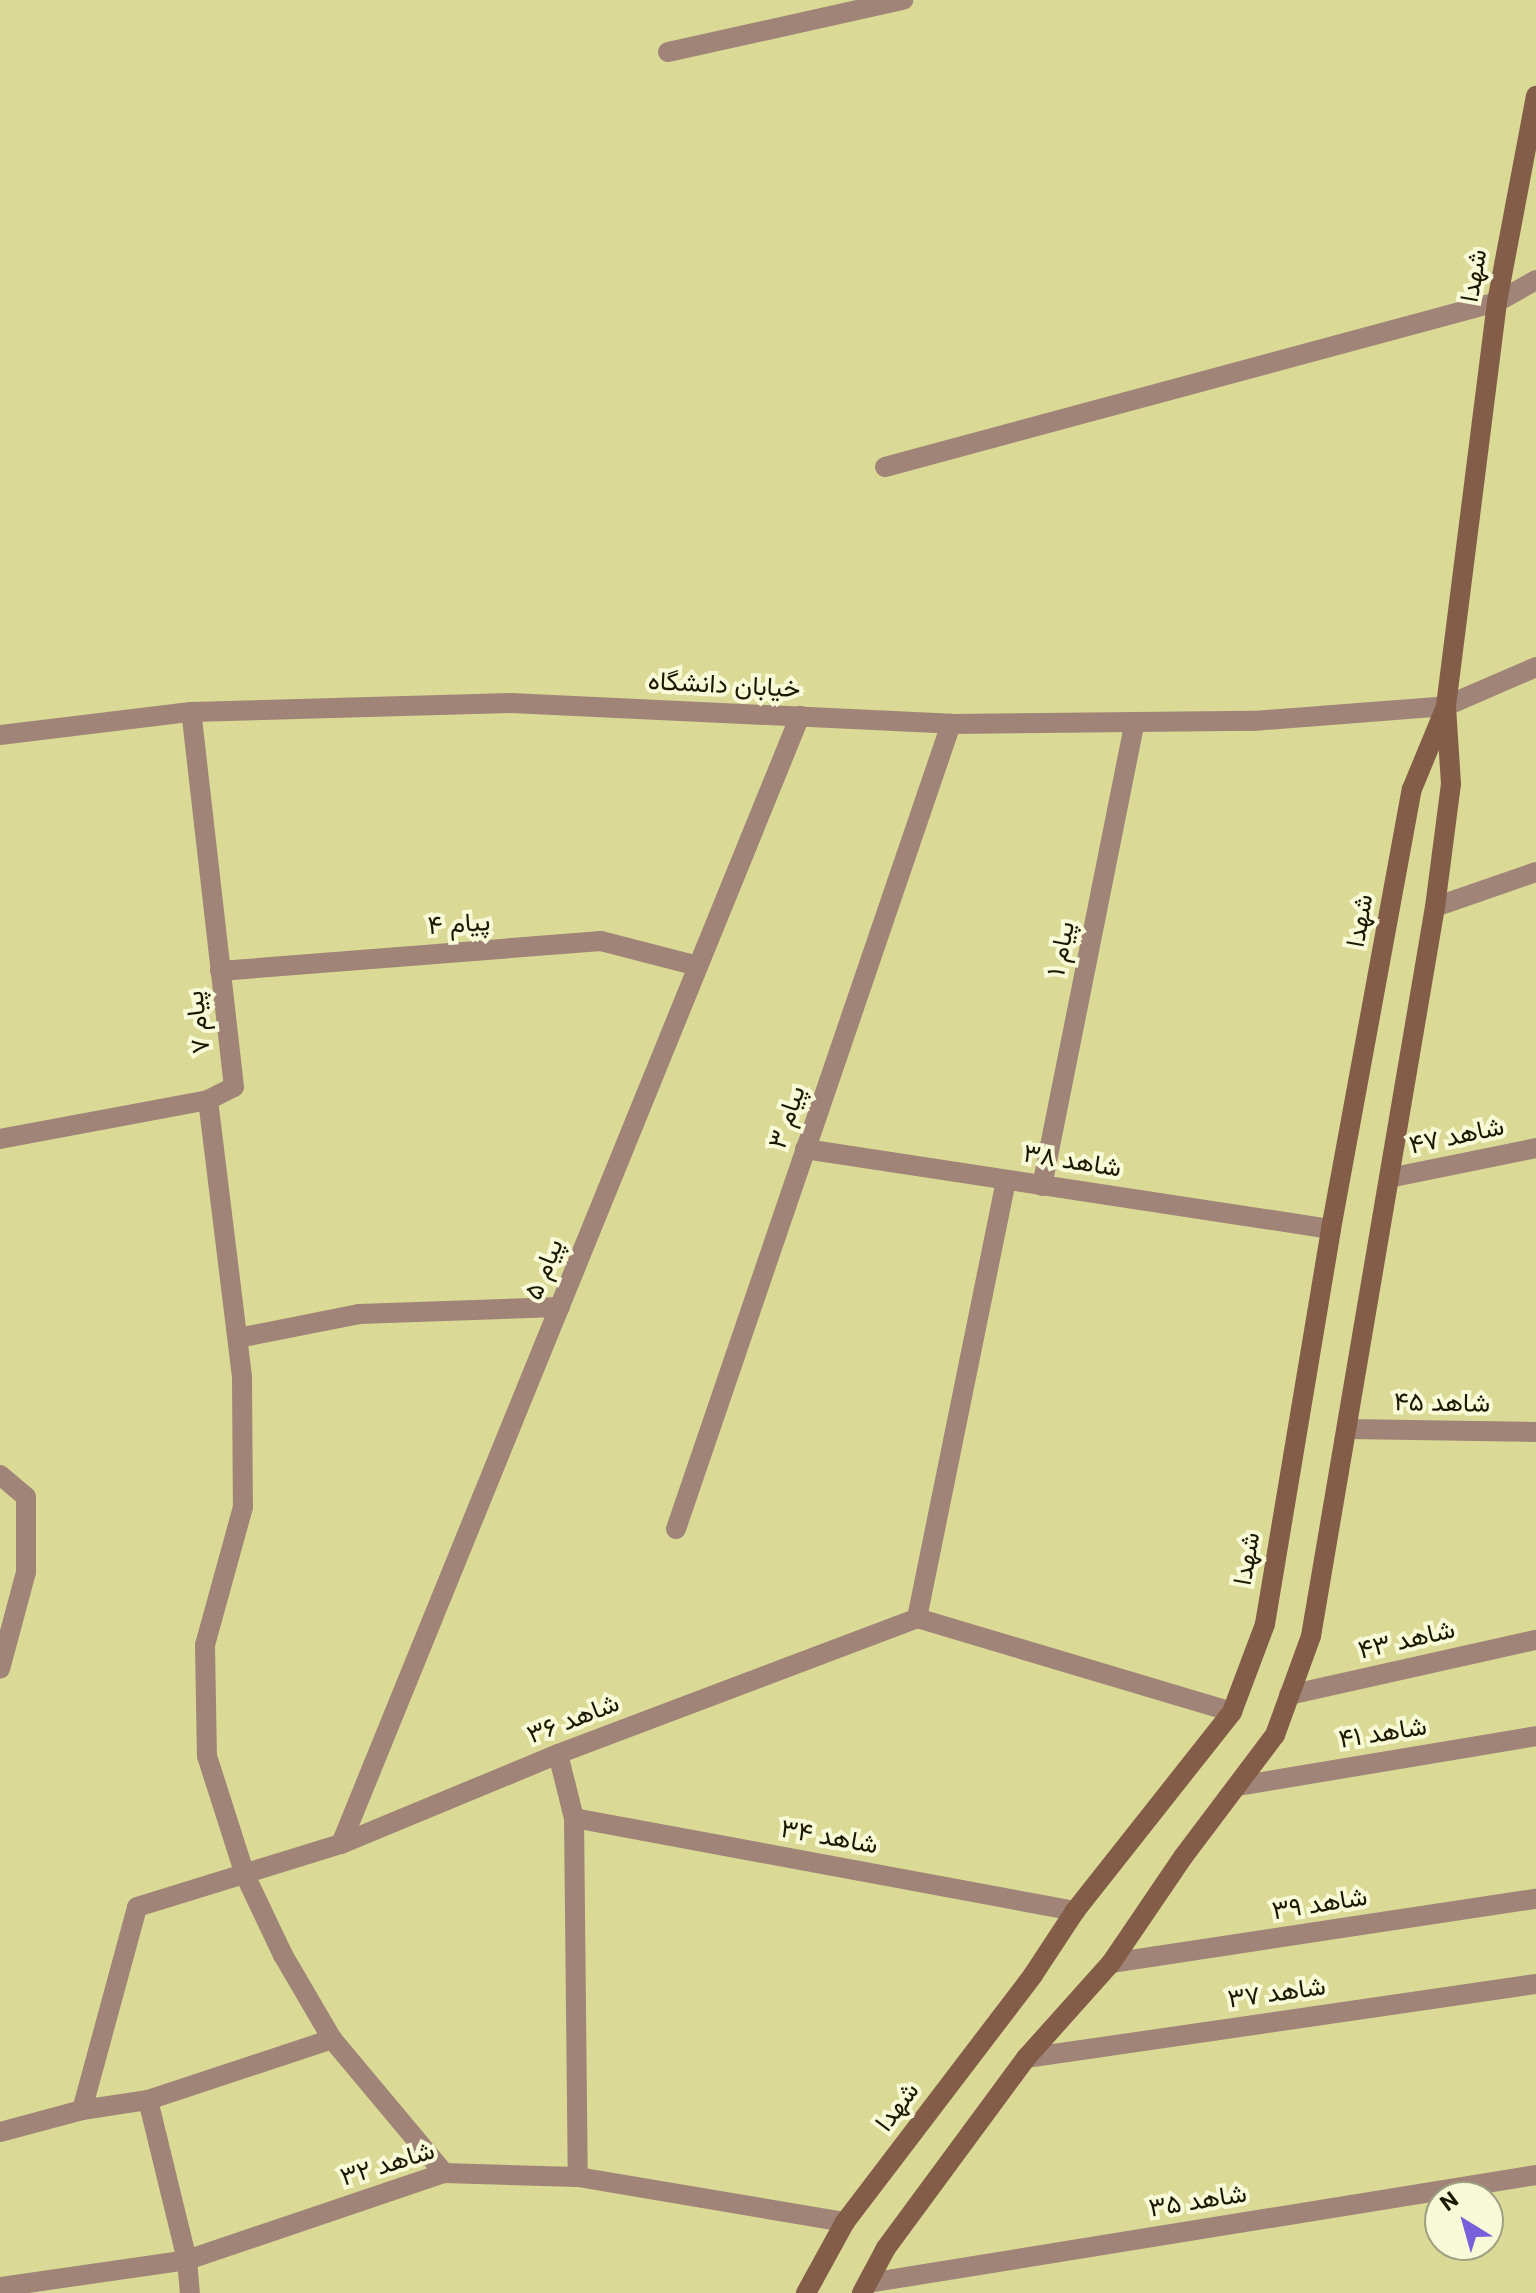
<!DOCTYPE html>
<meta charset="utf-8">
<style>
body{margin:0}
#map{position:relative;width:1536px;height:2293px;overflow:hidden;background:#dada96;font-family:Georgia,Vazirmatn,serif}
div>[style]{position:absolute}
.street>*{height:20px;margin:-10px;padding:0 10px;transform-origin:10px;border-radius:10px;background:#a08477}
.secondary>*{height:20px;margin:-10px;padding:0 10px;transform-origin:10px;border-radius:10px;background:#845d49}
span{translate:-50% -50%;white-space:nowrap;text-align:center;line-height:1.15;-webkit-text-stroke:8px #f8f9d7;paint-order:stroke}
.street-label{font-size:26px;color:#1a1900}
.north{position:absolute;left:1424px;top:2181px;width:80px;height:80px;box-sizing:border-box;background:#f8f9d7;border:2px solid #9f9f81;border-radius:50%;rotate:323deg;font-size:22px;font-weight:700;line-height:32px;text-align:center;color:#1a1900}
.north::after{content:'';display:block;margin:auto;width:28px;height:36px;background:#7760da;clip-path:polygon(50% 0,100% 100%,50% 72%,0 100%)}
</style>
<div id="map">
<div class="street">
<i style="left:668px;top:52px;width:241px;rotate:-12.5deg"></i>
<i style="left:885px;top:467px;width:634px;rotate:-15.09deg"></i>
<i style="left:1497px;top:302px;width:45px;rotate:-29.4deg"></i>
<i style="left:0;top:735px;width:192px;rotate:-6.9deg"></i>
<i style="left:191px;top:712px;width:320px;rotate:-1.6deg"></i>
<i style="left:511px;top:703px;width:441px;rotate:2.7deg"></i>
<i style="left:951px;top:724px;width:302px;rotate:-0.6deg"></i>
<i style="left:1253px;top:721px;width:194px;rotate:-4.4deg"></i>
<i style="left:1446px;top:706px;width:98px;rotate:-23.4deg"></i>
<i style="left:1435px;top:907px;width:107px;rotate:-19.1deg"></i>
<i style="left:220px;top:971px;width:382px;rotate:-4.5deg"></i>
<i style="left:601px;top:941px;width:100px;rotate:14.5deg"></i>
<i style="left:208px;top:1100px;width:278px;rotate:83deg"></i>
<i style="left:242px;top:1376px;width:131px;rotate:89.6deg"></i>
<i style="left:243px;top:1507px;width:143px;rotate:105.4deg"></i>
<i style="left:205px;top:1645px;width:111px;rotate:89deg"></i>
<i style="left:207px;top:1756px;width:125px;rotate:72.3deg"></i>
<i style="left:245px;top:1875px;width:89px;rotate:64.6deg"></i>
<i style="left:283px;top:1955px;width:97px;rotate:59.7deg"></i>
<i style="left:332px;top:2039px;width:175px;rotate:50.1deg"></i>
<i style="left:0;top:1139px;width:212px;rotate:-10.6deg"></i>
<i style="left:208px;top:1100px;width:29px;rotate:-27deg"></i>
<i style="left:234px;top:1087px;width:377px;rotate:-96.5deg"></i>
<i style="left:805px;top:1149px;width:532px;rotate:8.65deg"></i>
<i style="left:1389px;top:1178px;width:150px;rotate:-11.5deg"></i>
<i style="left:1042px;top:1186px;width:473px;rotate:-78.7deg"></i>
<i style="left:238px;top:1338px;width:123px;rotate:-11.2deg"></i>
<i style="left:359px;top:1314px;width:201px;rotate:-2deg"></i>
<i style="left:1347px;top:1429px;width:189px;rotate:0.9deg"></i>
<i style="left:0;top:1475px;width:34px;rotate:40deg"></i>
<i style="left:26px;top:1497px;width:75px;rotate:90deg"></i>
<i style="left:26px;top:1572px;width:100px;rotate:105deg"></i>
<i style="left:676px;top:1529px;width:851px;rotate:-71.14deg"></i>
<i style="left:917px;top:1618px;width:447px;rotate:-78.5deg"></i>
<i style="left:1289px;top:1695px;width:253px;rotate:-12.6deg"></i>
<i style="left:558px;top:1754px;width:66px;rotate:76deg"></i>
<i style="left:574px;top:1818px;width:359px;rotate:89.4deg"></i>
<i style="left:1238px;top:1786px;width:302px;rotate:-9.5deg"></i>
<i style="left:574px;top:1818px;width:510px;rotate:10.52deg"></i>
<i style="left:341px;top:1844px;width:1218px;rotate:-67.86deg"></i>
<i style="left:1111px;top:1963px;width:430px;rotate:-8.6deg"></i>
<i style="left:1026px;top:2058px;width:515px;rotate:-8.26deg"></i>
<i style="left:148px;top:2100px;width:165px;rotate:76.3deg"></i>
<i style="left:187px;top:2260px;width:33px;rotate:85deg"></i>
<i style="left:82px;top:2110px;width:210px;rotate:-74.8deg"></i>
<i style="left:137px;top:1907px;width:214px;rotate:-17.2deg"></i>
<i style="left:341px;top:1844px;width:235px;rotate:-22.5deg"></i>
<i style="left:558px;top:1754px;width:384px;rotate:-20.7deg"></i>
<i style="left:917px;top:1618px;width:329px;rotate:16.6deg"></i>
<i style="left:0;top:2132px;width:85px;rotate:-15deg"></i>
<i style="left:82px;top:2110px;width:67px;rotate:-8.6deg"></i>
<i style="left:148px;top:2100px;width:194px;rotate:-18.3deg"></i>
<i style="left:868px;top:2283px;width:677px;rotate:-9.18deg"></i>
<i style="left:0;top:2287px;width:189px;rotate:-8.2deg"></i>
<i style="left:187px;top:2260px;width:271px;rotate:-18.7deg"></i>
<i style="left:444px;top:2173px;width:134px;rotate:1.7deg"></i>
<i style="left:578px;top:2177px;width:271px;rotate:9.6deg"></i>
</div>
<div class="secondary">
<i style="left:806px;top:2293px;width:81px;rotate:-61.2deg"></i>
<i style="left:845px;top:2222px;width:310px;rotate:-52.7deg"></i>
<i style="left:1033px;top:1975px;width:77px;rotate:-56.7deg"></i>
<i style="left:1075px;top:1911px;width:253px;rotate:-51.7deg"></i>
<i style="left:1232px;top:1712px;width:94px;rotate:-69.4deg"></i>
<i style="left:1265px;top:1624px;width:400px;rotate:-80.5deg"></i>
<i style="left:1331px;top:1229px;width:447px;rotate:-79.6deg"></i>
<i style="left:1412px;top:789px;width:87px;rotate:-67.6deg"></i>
<i style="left:862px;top:2293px;width:51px;rotate:-61.9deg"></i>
<i style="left:886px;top:2248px;width:236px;rotate:-53.6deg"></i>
<i style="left:1026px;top:2058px;width:127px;rotate:-48.2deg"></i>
<i style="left:1111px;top:1963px;width:128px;rotate:-55.8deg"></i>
<i style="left:1183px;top:1857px;width:153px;rotate:-53deg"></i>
<i style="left:1275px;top:1735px;width:105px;rotate:-70deg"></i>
<i style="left:1311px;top:1636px;width:739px;rotate:-80.35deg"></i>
<i style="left:1435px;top:907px;width:124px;rotate:-82.6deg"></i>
<i style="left:1451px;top:784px;width:78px;rotate:-93.7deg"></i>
<i style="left:1446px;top:706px;width:407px;rotate:-82.8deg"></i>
<i style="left:1497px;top:302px;width:210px;rotate:-79.3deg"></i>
</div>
<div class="street-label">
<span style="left:1476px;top:276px;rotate:-80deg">شهدا</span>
<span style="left:724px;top:687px;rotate:3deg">خیابان دانشگاه</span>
<span style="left:1362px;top:921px;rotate:-80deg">شهدا</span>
<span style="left:459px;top:926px;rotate:-4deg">پیام ۴</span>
<span style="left:1063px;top:949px;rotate:-79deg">پیام ۱</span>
<span style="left:200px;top:1022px;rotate:-97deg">پیام ۷</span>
<span style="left:789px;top:1118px;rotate:-71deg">پیام ۳</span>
<span style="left:1457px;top:1138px;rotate:-12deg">شاهد ۴۷</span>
<span style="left:1072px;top:1163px;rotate:9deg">شاهد ۳۸</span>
<span style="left:546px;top:1270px;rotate:-68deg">پیام ۵</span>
<span style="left:1442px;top:1405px;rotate:1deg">شاهد ۴۵</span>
<span style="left:1249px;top:1559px;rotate:-80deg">شهدا</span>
<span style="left:1407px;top:1642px;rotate:-13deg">شاهد ۴۳</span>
<span style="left:574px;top:1721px;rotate:-21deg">شاهد ۳۶</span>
<span style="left:1383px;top:1735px;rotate:-9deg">شاهد ۴۱</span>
<span style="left:829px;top:1839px;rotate:10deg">شاهد ۳۴</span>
<span style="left:1320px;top:1906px;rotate:-9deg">شاهد ۳۹</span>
<span style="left:1277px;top:1995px;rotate:-8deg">شاهد ۳۷</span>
<span style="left:899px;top:2108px;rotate:-53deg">شهدا</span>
<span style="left:388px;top:2166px;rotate:-17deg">شاهد ۳۲</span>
<span style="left:1198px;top:2203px;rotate:-9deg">شاهد ۳۵</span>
</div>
<div class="north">N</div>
</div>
